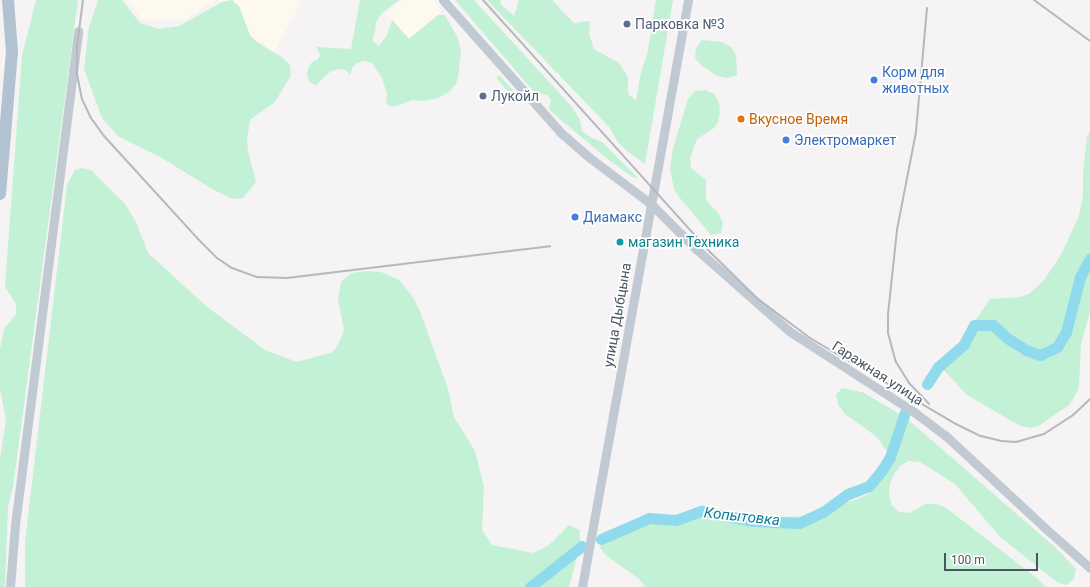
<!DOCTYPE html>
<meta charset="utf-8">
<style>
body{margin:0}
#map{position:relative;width:1090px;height:587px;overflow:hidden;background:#f5f3f3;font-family:Roboto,sans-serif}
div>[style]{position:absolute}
.commercial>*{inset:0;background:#fdf9ef}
.green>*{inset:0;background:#c3f1d5}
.river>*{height:11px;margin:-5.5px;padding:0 5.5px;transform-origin:5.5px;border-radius:5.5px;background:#90daee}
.minor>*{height:9px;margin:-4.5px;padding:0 4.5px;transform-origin:4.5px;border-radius:4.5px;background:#c1cad2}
.major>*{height:12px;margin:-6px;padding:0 6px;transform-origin:6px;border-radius:6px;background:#b3c2d1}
.rail>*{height:2px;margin:-1px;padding:0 1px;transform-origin:1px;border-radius:1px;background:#b5b8bd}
.dots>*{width:11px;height:11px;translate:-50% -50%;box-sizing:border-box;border:2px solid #fff;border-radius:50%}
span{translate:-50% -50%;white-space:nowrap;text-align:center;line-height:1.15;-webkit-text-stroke:3.5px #fff;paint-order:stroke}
.service-label{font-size:14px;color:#4e5e75}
.left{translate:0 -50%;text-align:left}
.shop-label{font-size:14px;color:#366cbe}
.food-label{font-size:14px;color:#c56008}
.culture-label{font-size:14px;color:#0d838f}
.street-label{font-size:14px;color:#4a5661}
.water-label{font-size:15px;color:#0c7c9b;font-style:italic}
.scale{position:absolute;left:944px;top:553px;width:94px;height:18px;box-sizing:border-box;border:2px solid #4a5661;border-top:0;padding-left:5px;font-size:12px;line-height:14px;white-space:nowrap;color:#4a5661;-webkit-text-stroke:3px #fff;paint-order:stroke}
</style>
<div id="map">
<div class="commercial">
<i style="clip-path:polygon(128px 0,215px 0,184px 20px,142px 20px)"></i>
<i style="clip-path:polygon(218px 0,302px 0,272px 56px,262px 42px,243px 42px)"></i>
<i style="clip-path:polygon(402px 0,433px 0,442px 11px,409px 39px,387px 14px)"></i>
</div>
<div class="green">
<i style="clip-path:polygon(36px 0,78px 0,13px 487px,8px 507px,5px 587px,0 587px,0 459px,6px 420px,0 389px,0 349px,4px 329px,16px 314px,16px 304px,5px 287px,22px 56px)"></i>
<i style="clip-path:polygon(98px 0,122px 0,140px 23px,159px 29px,179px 26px,222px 2px,232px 0,239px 6px,250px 35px,257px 42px,283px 58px,290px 65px,291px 75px,275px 102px,250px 120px,247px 140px,248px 151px,256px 182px,243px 198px,233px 199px,214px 190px,160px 157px,119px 137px,102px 118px,84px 69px,89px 27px)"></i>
<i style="clip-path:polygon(360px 0,399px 0,382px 13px,376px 22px,375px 32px,372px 41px,379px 46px,387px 35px,392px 20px,409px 39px,438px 15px,445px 15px,458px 38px,461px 53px,458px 77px,456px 84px,449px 92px,438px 98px,424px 101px,412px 100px,397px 106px,390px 106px,386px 103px,387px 94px,382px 78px,372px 63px,363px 61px,357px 63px,352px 68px,350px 75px,347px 71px,342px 69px,331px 71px,316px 85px,309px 82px,307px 75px,308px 69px,311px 63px,318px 59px,320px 55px,316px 47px,351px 49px)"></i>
<i style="clip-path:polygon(455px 0,474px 0,572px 107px,580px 120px,582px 131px,592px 138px,602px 142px,638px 178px,632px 177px,605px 157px,553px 113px,549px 109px,551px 100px,547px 95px,535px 93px)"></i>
<i style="clip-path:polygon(487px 0,501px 0,500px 4px,514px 16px,519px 0,552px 0,574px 23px,590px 21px,589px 33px,594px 49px,619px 63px,628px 77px,628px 94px,636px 101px,641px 72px,647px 55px,656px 0,673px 0,645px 164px,627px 151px,618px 142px,609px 127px)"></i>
<i style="clip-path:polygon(702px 40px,721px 42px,731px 47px,736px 55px,737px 75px,728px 78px,717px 76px,701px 65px,695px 58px,696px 48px)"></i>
<i style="clip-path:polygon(497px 76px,500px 76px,519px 97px,518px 100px,516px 100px,497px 79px)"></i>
<i style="clip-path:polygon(705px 90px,714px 94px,719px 103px,720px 113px,718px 122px,714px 128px,697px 139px,690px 158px,691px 168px,706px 180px,706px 200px,719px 214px,723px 223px,721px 233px,711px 235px,679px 197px,674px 189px,670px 169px,673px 148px,688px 99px,695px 91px)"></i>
<i style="clip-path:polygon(1090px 131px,1090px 312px,1081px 344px,1079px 387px,1075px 396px,1069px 405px,1040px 425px,1031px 428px,1020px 426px,967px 395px,944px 370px,940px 362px,961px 342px,990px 299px,1020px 297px,1029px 294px,1044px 280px,1061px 255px,1079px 216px,1083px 195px,1083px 173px,1087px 136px)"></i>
<i style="clip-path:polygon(82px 168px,91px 170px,125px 204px,136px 222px,148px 253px,206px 306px,265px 350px,297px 362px,333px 352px,339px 343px,344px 330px,338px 300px,341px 282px,352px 273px,366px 271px,381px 272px,399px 280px,413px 297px,421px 314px,448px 389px,454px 417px,475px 451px,484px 487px,482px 530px,492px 545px,533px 553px,548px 546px,569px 525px,580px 530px,580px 545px,569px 587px,25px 587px,25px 542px,67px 185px,75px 170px)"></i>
<i style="clip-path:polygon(842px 388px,862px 392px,905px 417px,1056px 548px,1076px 569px,1074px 579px,1066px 585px,1057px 582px,1001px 538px,955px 484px,920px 462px,909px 461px,900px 466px,894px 474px,890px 484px,889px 495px,892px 505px,899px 512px,909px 513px,926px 504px,936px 504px,945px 507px,1038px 579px,1045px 587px,645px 587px,639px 579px,607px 556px,600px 548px,602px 538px,610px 532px,680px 514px,721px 510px,775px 517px,823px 516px,839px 506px,867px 495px,874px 489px,885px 473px,889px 464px,888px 453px,877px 437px,845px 414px,838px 405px,836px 395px)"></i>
</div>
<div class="river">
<i style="left:927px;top:384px;width:20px;rotate:-57deg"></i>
<i style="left:938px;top:367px;width:35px;rotate:-41deg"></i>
<i style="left:964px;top:344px;width:21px;rotate:-62deg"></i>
<i style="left:974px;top:325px;width:19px"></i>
<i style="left:993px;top:325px;width:19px;rotate:43deg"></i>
<i style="left:1007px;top:338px;width:22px;rotate:32deg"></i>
<i style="left:1026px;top:350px;width:15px;rotate:20deg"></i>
<i style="left:1040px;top:355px;width:19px;rotate:-25deg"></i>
<i style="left:1057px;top:347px;width:17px;rotate:-59deg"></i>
<i style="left:1066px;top:332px;width:57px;rotate:-75.7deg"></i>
<i style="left:1080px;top:277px;width:21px;rotate:-62deg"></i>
<i style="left:601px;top:539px;width:52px;rotate:-23.6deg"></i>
<i style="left:649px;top:518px;width:27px;rotate:4deg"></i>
<i style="left:676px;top:520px;width:27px;rotate:-20deg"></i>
<i style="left:701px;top:511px;width:53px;rotate:10.9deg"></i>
<i style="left:753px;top:521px;width:46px;rotate:2.5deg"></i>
<i style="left:799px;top:523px;width:26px;rotate:-25deg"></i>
<i style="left:823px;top:512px;width:31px;rotate:-36deg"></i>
<i style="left:848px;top:494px;width:22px;rotate:-21deg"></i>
<i style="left:869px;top:486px;width:21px;rotate:-51deg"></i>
<i style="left:882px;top:470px;width:15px;rotate:-58deg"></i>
<i style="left:890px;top:457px;width:47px;rotate:-71.6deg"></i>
<i style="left:530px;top:587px;width:66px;rotate:-38.3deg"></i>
</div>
<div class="minor">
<i style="left:443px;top:0;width:176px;rotate:48.4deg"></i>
<i style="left:560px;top:132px;width:40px;rotate:41deg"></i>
<i style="left:590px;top:158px;width:75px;rotate:36.9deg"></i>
<i style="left:650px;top:203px;width:64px;rotate:45deg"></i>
<i style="left:695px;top:248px;width:125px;rotate:41.4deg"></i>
<i style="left:789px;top:331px;width:149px;rotate:32.9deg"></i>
<i style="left:914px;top:412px;width:39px;rotate:37deg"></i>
<i style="left:945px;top:435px;width:137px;rotate:42.9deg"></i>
<i style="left:1045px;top:528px;width:60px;rotate:41.6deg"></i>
<i style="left:10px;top:587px;width:62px;rotate:-85.4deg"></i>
<i style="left:15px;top:525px;width:498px;rotate:-82.7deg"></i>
<i style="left:582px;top:587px;width:596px;rotate:-79.76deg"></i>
</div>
<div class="major">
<i style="left:0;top:194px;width:143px;rotate:-85.2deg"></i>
<i style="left:12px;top:52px;width:52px;rotate:-94.4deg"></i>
</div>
<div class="rail">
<i style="left:83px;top:0;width:46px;rotate:97.4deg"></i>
<i style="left:77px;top:46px;width:28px;rotate:90deg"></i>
<i style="left:77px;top:74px;width:25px;rotate:79deg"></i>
<i style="left:82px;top:99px;width:21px;rotate:65deg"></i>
<i style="left:91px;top:118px;width:22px;rotate:54deg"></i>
<i style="left:104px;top:136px;width:139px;rotate:47.6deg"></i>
<i style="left:198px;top:239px;width:27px;rotate:45deg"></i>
<i style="left:217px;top:258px;width:18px;rotate:34deg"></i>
<i style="left:232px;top:268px;width:27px;rotate:20deg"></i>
<i style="left:257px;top:277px;width:30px;rotate:2deg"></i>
<i style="left:287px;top:278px;width:265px;rotate:-6.9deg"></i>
<i style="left:483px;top:0;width:341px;rotate:48deg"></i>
<i style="left:711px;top:253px;width:66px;rotate:44.4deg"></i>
<i style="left:758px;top:299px;width:65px;rotate:36.9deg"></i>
<i style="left:810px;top:338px;width:169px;rotate:30.5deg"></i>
<i style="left:956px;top:424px;width:28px;rotate:26deg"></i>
<i style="left:981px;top:436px;width:21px;rotate:14deg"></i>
<i style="left:1001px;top:441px;width:15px;rotate:4deg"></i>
<i style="left:1016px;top:442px;width:29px;rotate:-16deg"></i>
<i style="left:1044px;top:434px;width:35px;rotate:-33deg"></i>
<i style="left:1073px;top:415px;width:23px;rotate:-43deg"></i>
<i style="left:1034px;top:0;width:69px;rotate:36.2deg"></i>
<i style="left:927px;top:8px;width:124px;rotate:95.1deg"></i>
<i style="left:916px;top:132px;width:100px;rotate:101deg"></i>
<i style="left:897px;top:230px;width:84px;rotate:96.1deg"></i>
<i style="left:888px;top:314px;width:19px;rotate:90deg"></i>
<i style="left:888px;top:333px;width:30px;rotate:75deg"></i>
<i style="left:896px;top:362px;width:25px;rotate:58deg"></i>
<i style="left:909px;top:383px;width:29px;rotate:46deg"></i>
</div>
<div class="dots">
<i style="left:627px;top:24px;background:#5c6f8a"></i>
<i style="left:874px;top:80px;background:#3f7fe0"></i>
<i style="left:483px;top:96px;background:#5c6f8a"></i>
<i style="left:741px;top:119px;background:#e8710a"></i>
<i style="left:786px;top:140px;background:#3f7fe0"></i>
<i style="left:575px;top:217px;background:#3f7fe0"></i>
<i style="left:620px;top:242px;background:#0f9aa8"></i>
</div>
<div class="service-label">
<span class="left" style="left:635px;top:24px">Парковка №3</span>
<span class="left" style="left:491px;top:96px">Лукойл</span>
</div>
<div class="shop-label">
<span class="left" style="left:882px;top:80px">Корм для<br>животных</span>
<span class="left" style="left:794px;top:140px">Электромаркет</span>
<span class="left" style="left:583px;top:217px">Диамакс</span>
</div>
<div class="food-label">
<span class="left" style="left:749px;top:119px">Вкусное Время</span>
</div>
<div class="culture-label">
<span class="left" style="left:628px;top:242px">магазин Техника</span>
</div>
<div class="street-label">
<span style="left:617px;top:315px;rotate:-80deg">улица Дыбцына</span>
<span style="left:878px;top:373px;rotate:33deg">Гаражная улица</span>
</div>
<div class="water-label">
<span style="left:742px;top:517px;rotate:6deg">Копытовка</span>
</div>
<div class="scale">100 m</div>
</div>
